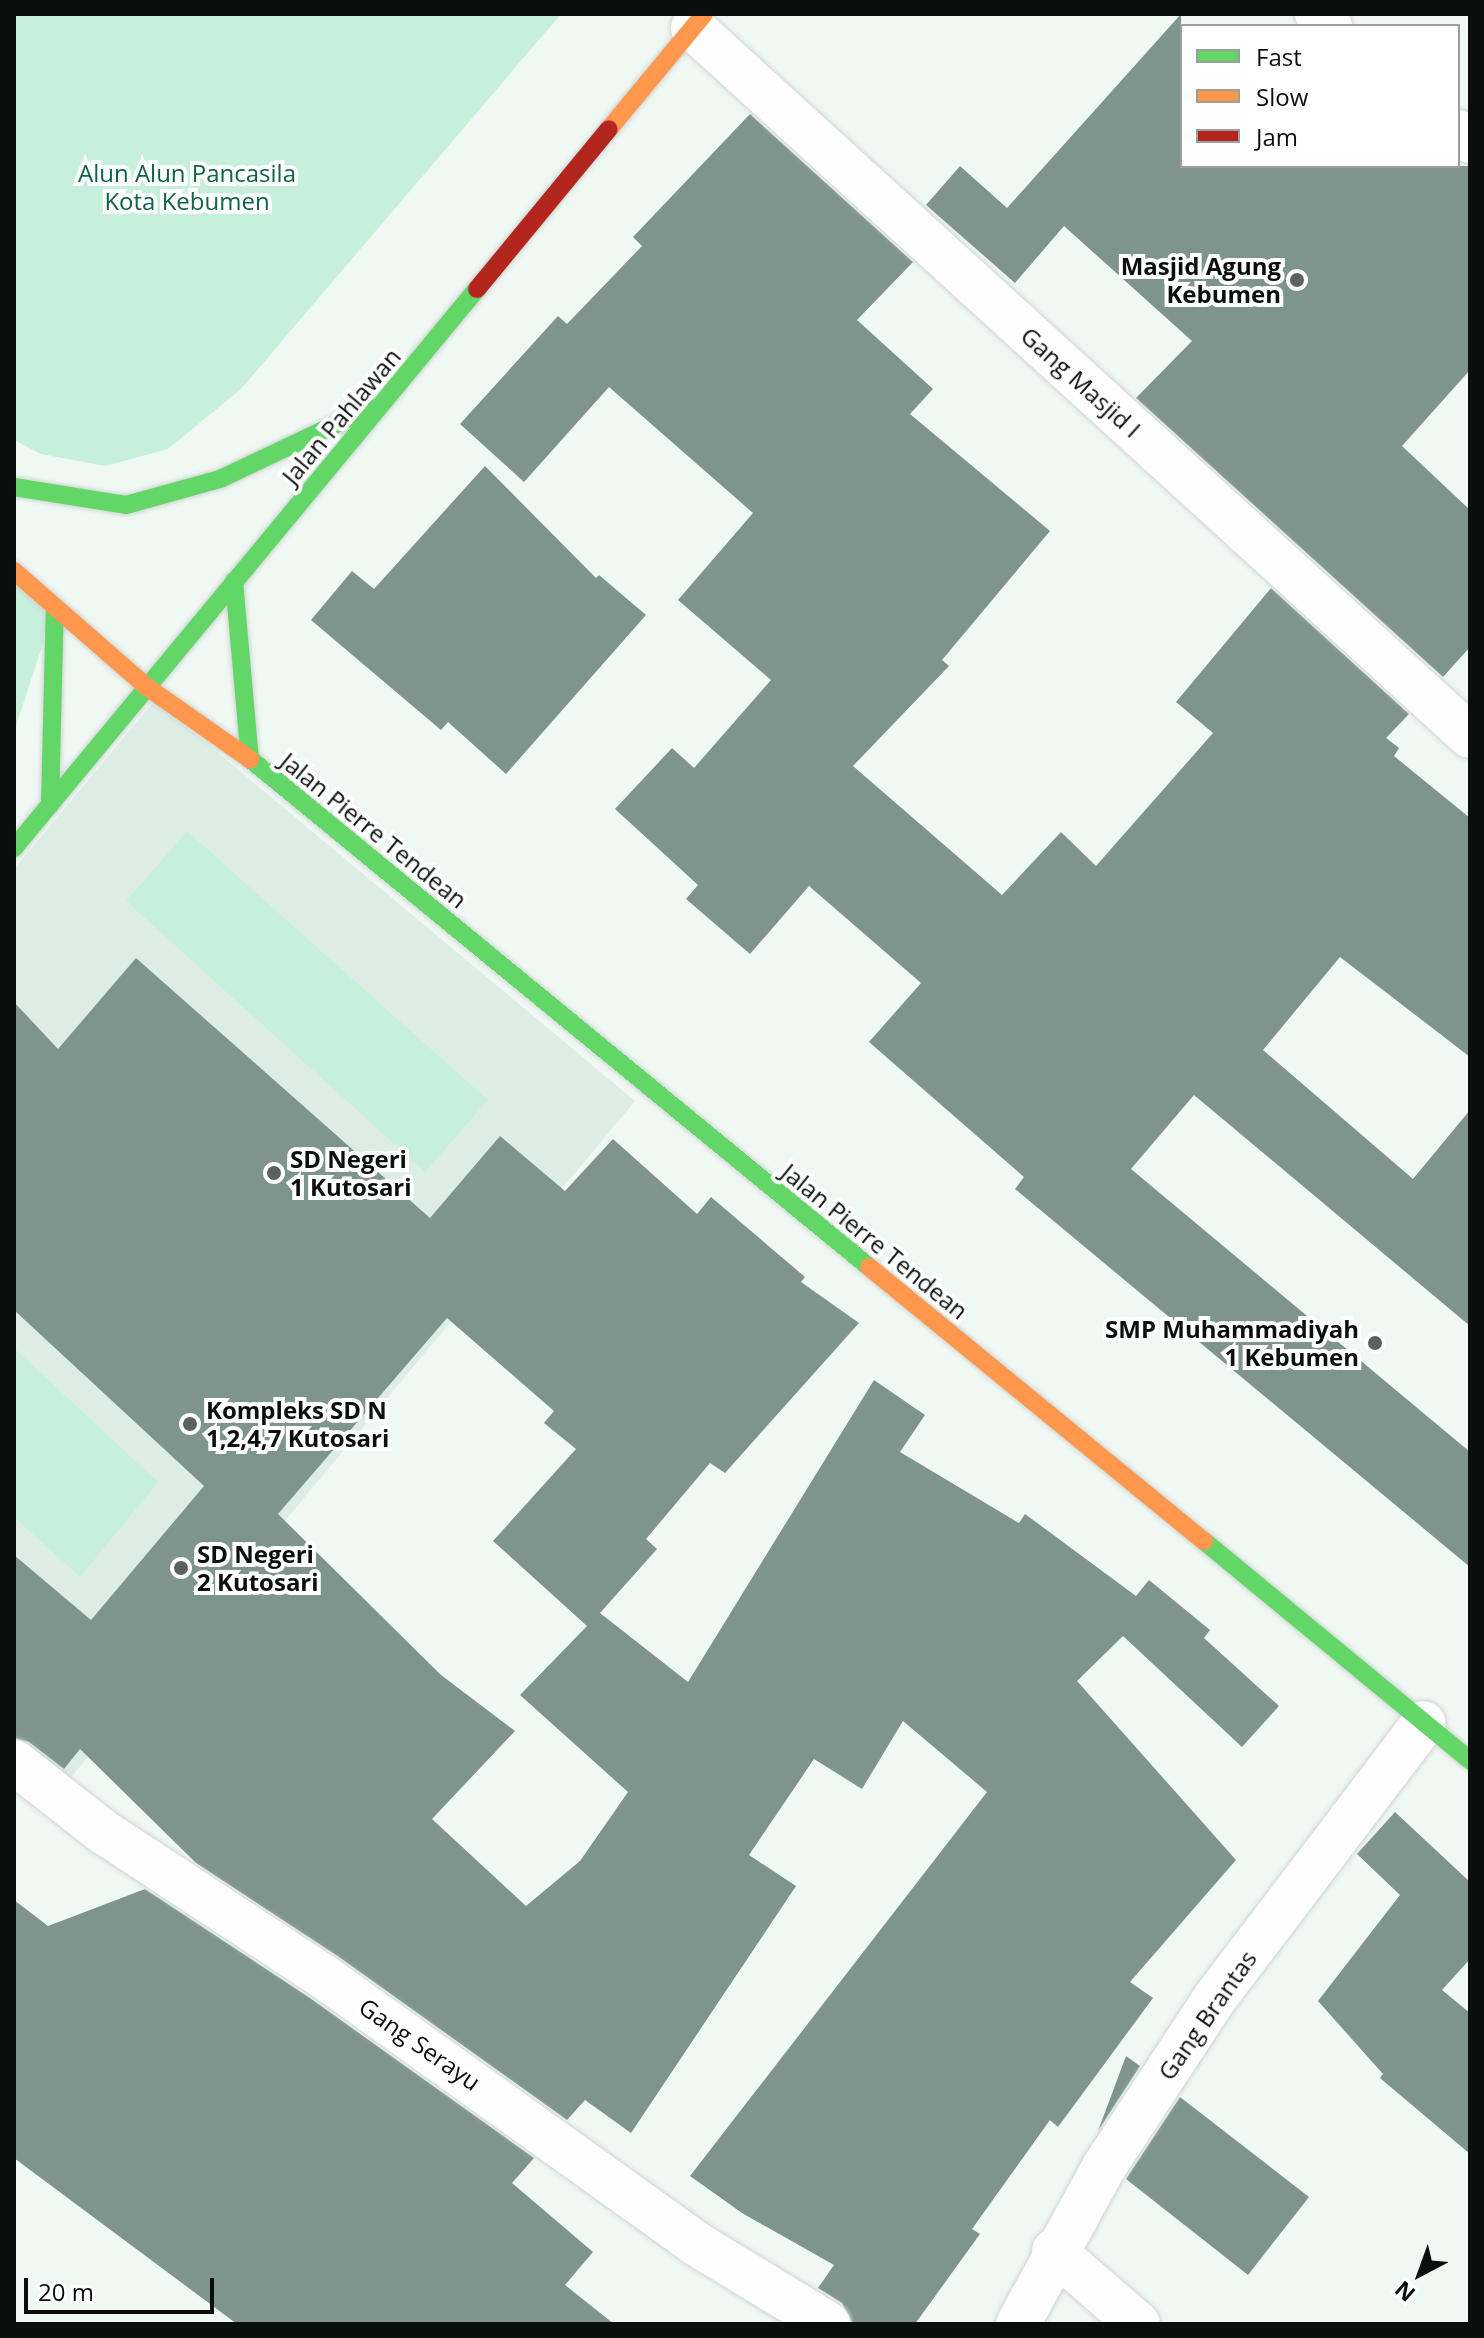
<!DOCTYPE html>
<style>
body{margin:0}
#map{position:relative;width:1484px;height:2338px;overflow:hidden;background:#f0f8f4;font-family:"Open Sans",sans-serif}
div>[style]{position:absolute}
.built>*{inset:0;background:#ddede5}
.green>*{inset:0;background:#c6f0dc}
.building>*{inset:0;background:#7e948d}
.roads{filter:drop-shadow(0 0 2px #cfd5d2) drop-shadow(0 0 2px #cfd5d2)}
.street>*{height:44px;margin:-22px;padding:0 22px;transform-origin:22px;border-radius:22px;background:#fdfefd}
.fast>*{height:18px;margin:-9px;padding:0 9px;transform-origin:9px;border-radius:9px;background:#63d668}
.slow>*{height:18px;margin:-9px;padding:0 9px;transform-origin:9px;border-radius:9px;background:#ff974d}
.jam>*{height:18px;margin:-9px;padding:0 9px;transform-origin:9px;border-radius:9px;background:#b3261e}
.dots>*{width:22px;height:22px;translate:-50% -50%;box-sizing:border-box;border:4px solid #fff;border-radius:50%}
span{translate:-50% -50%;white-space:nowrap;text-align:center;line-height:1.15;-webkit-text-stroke:8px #fff;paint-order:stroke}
.park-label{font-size:24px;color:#106347}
.poi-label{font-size:24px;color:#0a0f0d;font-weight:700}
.right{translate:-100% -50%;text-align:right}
.left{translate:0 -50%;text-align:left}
.street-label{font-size:24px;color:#0a0f0d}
.frame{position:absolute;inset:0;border:16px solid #0a0f0d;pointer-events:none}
.legend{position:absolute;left:1180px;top:24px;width:280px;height:144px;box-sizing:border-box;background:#fff;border:2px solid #9d9f9e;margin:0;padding:10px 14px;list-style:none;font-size:24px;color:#0a0f0d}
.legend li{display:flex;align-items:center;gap:16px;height:40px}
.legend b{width:40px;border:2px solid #9d9f9e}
.north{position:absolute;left:1380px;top:2234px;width:80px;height:80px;-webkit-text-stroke:6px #fff;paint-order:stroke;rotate:221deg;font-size:22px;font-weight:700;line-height:32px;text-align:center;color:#0a0f0d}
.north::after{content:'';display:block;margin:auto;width:28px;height:36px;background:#0a0f0d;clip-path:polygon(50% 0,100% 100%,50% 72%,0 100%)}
.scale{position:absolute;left:24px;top:2278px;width:190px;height:36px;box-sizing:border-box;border:4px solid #0a0f0d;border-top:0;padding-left:10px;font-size:24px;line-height:28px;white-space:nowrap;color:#0a0f0d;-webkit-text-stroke:6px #fff;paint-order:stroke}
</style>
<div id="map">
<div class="built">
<i style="clip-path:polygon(155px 700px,635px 1101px,62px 1788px,14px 1748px,14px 869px)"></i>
</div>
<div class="green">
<i style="clip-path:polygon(14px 14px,561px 14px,241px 389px,168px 449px,105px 466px,41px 454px,14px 440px)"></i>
<i style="clip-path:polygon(14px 571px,55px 607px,14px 732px)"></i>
<i style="clip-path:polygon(187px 831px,488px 1100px,425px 1172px,126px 901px)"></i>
<i style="clip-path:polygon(14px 1348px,158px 1482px,80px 1577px,14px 1517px)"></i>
</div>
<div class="building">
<i style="clip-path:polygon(1181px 14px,1182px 166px,1470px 166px,1470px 370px,1402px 446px,1470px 510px,1470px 647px,1443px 677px,1136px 398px,1192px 341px,1064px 226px,1015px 283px,926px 205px,960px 166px,1007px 208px)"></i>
<i style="clip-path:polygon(750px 114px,913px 262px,857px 320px,933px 389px,910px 414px,1050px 531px,942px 660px,949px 666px,853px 766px,1002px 895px,1061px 832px,1096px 866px,1213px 733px,1176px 702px,1271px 588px,1409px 714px,1386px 738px,1399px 748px,1394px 756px,1470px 818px,1470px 1057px,1340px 957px,1263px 1050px,1413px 1179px,1470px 1110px,1470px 1326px,1194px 1095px,1131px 1169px,1470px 1452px,1470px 1567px,1015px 1189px,1024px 1177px,869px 1042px,921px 983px,809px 886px,750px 954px,686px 899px,698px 885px,615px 809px,672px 748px,694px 768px,771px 680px,678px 600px,753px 513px,609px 387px,524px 482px,460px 424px,558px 316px,567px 324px,642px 246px,633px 237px)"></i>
<i style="clip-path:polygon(485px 466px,596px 578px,599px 575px,646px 615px,506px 774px,448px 722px,441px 730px,311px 620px,352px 571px,374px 589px)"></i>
<i style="clip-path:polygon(evenodd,136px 958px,430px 1218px,500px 1136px,565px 1191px,613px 1139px,697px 1214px,711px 1197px,805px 1277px,801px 1282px,859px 1323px,725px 1473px,710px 1463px,646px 1539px,657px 1549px,600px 1613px,688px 1682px,874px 1380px,925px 1415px,900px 1452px,1019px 1523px,1025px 1514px,1136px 1596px,1149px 1580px,1210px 1630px,1204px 1638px,1279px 1706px,1242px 1747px,1123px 1636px,1077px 1681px,1236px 1860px,1130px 1982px,1153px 1998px,1058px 2127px,1050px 2120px,972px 2229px,980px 2234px,915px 2324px,853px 2324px,842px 2303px,818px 2288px,834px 2265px,742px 2213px,690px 2176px,987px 1792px,903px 1721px,862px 1789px,814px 1759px,749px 1855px,796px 1886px,631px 2133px,585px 2100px,567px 2120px,339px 1957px,196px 1863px,80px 1749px,64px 1769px,29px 1742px,14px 1738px,14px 1555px,91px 1620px,204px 1486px,14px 1310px,14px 1002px,58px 1049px,136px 958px,447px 1318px,554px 1411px,544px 1423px,576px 1449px,493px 1541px,587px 1626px,520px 1695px,628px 1792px,580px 1861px,526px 1906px,432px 1819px,515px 1731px,441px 1675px,278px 1514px,447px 1318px)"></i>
<i style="clip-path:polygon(1395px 1812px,1470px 1882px,1470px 1959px,1442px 1990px,1470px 2013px,1470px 2154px,1380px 2078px,1383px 2074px,1318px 2001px,1400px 1895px,1357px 1854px)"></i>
<i style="clip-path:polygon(145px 1889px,310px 1998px,534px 2158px,512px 2183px,593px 2252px,565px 2285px,614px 2324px,237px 2324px,14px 2158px,14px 1900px,48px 1926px)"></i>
<i style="clip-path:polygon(1126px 2056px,1140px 2066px,1098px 2131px)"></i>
<i style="clip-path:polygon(1180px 2097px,1309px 2197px,1248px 2275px,1126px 2179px)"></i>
</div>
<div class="roads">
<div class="street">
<i style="left:1317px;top:14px;width:18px;rotate:43deg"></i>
<i style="left:693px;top:28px;width:1051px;rotate:42.34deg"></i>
<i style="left:1458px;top:132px;width:15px;rotate:37deg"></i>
<i style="left:14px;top:1762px;width:112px;rotate:38.1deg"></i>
<i style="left:102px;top:1831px;width:266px;rotate:33.3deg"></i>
<i style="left:324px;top:1977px;width:457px;rotate:35.6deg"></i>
<i style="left:695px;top:2243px;width:156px;rotate:31.3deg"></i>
<i style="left:1054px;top:2251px;width:111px;rotate:41deg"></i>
<i style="left:1018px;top:2324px;width:179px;rotate:-61.3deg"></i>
<i style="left:1104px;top:2167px;width:202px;rotate:-56.7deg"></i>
<i style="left:1215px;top:1998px;width:345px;rotate:-52.8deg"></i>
</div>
<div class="fast">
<i style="left:14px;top:487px;width:113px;rotate:9.1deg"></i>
<i style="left:126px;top:505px;width:98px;rotate:-15.5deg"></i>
<i style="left:220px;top:479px;width:166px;rotate:-25.3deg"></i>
<i style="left:234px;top:581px;width:179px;rotate:84.9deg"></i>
<i style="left:250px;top:759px;width:801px;rotate:39.37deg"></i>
<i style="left:50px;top:805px;width:198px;rotate:-88.6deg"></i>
<i style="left:14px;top:848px;width:726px;rotate:-50.37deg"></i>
<i style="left:1204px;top:1541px;width:345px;rotate:39.5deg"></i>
</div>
<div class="slow">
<i style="left:609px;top:129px;width:149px;rotate:-50.4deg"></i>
<i style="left:14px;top:571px;width:176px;rotate:41.1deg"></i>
<i style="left:147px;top:687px;width:126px;rotate:35deg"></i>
<i style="left:869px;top:1267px;width:433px;rotate:39.3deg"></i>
</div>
<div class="jam">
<i style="left:477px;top:289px;width:207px;rotate:-50.5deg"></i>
</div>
</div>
<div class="dots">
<i style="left:1297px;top:280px;background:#5a615e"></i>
<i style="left:274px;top:1173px;background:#5a615e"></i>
<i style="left:1375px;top:1343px;background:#5a615e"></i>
<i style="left:190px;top:1424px;background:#5a615e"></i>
<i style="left:181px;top:1568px;background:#5a615e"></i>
</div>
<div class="park-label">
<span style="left:187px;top:187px">Alun Alun Pancasila<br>Kota Kebumen</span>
</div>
<div class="poi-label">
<span class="right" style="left:1281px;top:280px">Masjid Agung<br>Kebumen</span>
<span class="left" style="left:290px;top:1173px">SD Negeri<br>1 Kutosari</span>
<span class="right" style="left:1359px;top:1343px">SMP Muhammadiyah<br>1 Kebumen</span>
<span class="left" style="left:206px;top:1424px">Kompleks SD N<br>1,2,4,7 Kutosari</span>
<span class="left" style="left:197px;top:1568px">SD Negeri<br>2 Kutosari</span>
</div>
<div class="street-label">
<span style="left:1081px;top:382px;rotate:42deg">Gang Masjid I</span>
<span style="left:341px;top:416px;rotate:-50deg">Jalan Pahlawan</span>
<span style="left:374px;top:830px;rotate:39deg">Jalan Pierre Tendean</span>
<span style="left:875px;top:1241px;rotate:39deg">Jalan Pierre Tendean</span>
<span style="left:1207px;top:2015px;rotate:-55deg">Gang Brantas</span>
<span style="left:420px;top:2044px;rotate:35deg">Gang Serayu</span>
</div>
<div class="frame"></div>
<ul class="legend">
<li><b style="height:10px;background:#63d668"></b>Fast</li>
<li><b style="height:10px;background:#ff974d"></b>Slow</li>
<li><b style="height:10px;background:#b3261e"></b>Jam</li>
</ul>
<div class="north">N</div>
<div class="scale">20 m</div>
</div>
